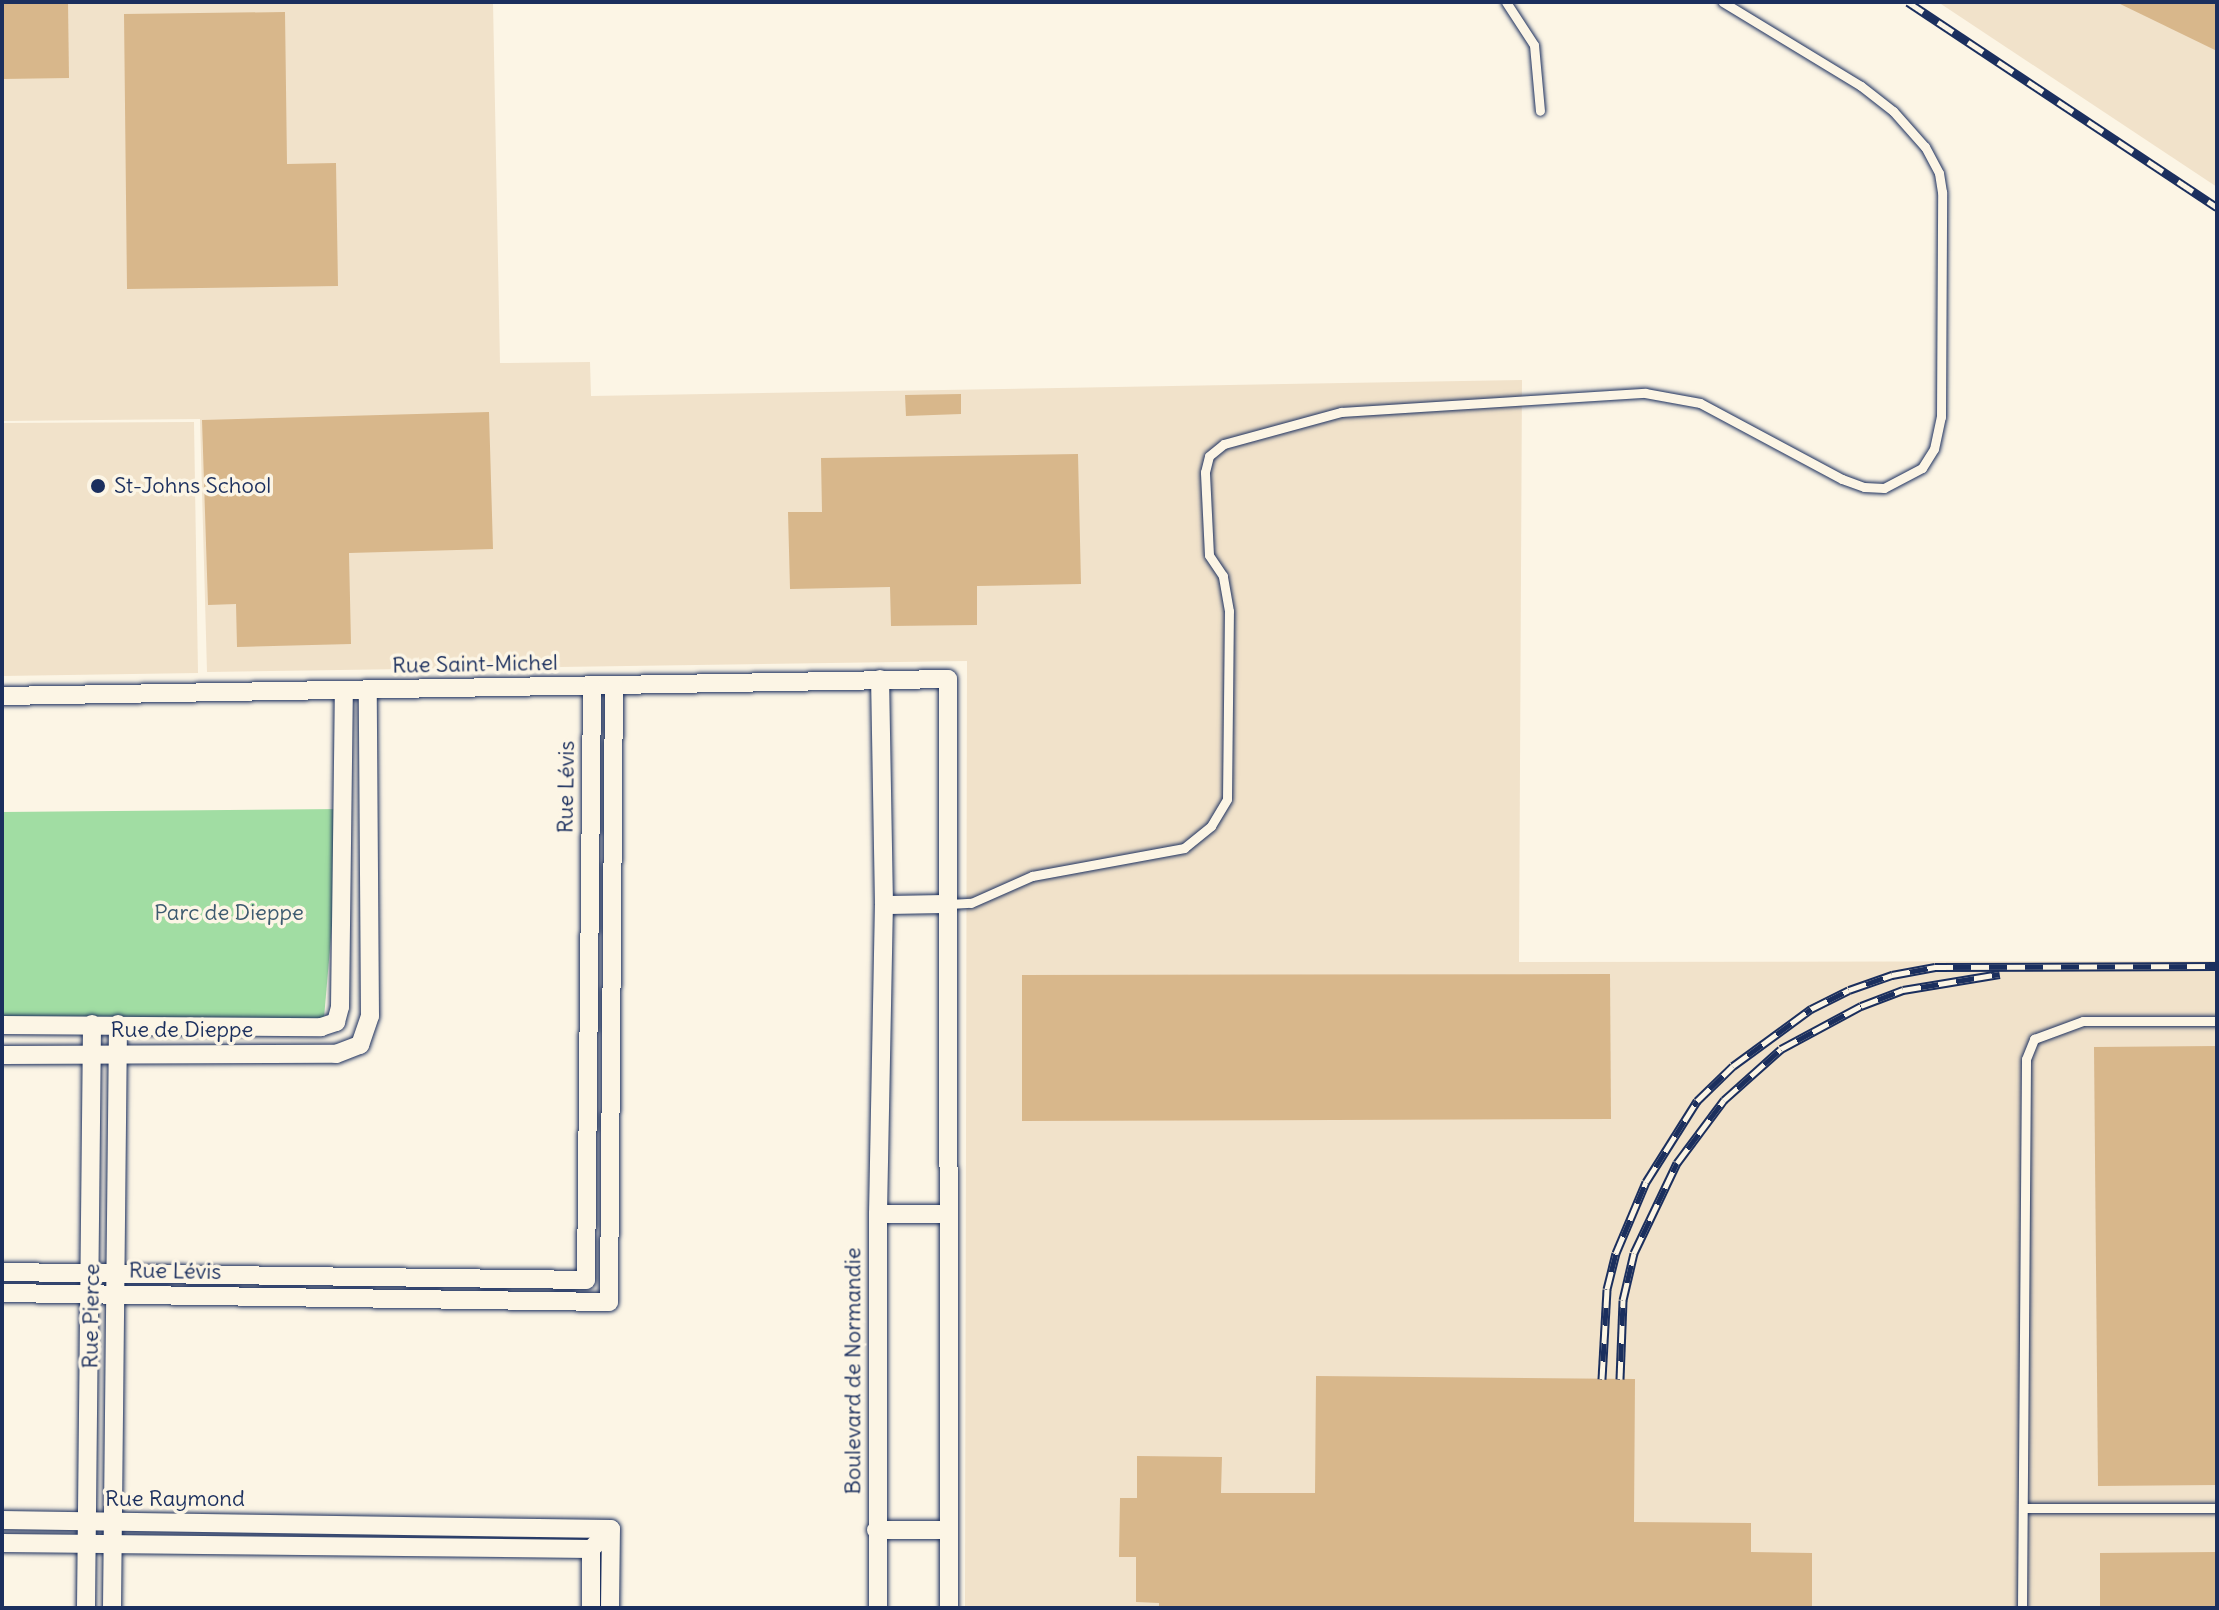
<!DOCTYPE html>
<meta charset="utf-8">
<style>
body{margin:0}
#map{position:relative;width:2219px;height:1610px;overflow:hidden;background:#fcf5e5;font-family:Delius,sans-serif}
div>[style]{position:absolute}
.built>*{inset:0;background:#f1e2ca}
.green>*{inset:0;background:#a1dda3}
.building>*{inset:0;background:#d8b78b}
.roads{filter:drop-shadow(0 0 2px #1b2f5e) drop-shadow(0 0 2px #1b2f5e)}
.service>*{height:9px;margin:-4.5px;padding:0 4.5px;transform-origin:4.5px;border-radius:4.5px;background:#fcf5e5}
.minor>*{height:18px;margin:-9px;padding:0 9px;transform-origin:9px;border-radius:9px;background:#fcf5e5}
.rail>*{height:9px;margin-top:-4.5px;transform-origin:0;background:repeating-linear-gradient(90deg,#fcf5e5 0 18px,#1b2f5e 0 36px);box-sizing:border-box;border-block:2px solid #1b2f5e}
.dots>*{width:22px;height:22px;translate:-50% -50%;box-sizing:border-box;border:4px solid #fcf5e5;border-radius:50%}
span{translate:-50% -50%;white-space:nowrap;text-align:center;line-height:1.15;-webkit-text-stroke:7px #fcf5e5;paint-order:stroke}
.poi-label{font-size:22px;color:#1b2f5e}
.left{translate:0 -50%;text-align:left}
.street-label{font-size:22px;color:#1b2f5e}
.park-label{font-size:22px;color:#3c5a6f}
.frame{position:absolute;inset:0;border:4px solid #1b2f5e;pointer-events:none}
</style>
<div id="map">
<div class="built">
<i style="clip-path:polygon(2px 2px,493px 2px,500px 363px,590px 362px,591px 396px,1522px 380px,1519px 962px,2217px 961px,2217px 1608px,965px 1608px,967px 661px,207px 672px,200px 419px,2px 421px)"></i>
<i style="clip-path:polygon(1938px 2px,2217px 2px,2217px 187px)"></i>
<i style="clip-path:polygon(194px 422px,198px 673px,2px 676px,2px 423px)"></i>
</div>
<div class="green">
<i style="clip-path:polygon(342px 809px,324px 1018px,2px 1019px,2px 812px)"></i>
</div>
<div class="building">
<i style="clip-path:polygon(2px 2px,68px 2px,69px 78px,2px 79px)"></i>
<i style="clip-path:polygon(2116px 2px,2217px 2px,2217px 51px)"></i>
<i style="clip-path:polygon(285px 12px,287px 164px,336px 163px,338px 286px,127px 289px,124px 14px)"></i>
<i style="clip-path:polygon(961px 394px,961px 414px,906px 416px,905px 395px)"></i>
<i style="clip-path:polygon(489px 412px,493px 549px,349px 553px,351px 644px,237px 647px,236px 604px,208px 605px,202px 420px)"></i>
<i style="clip-path:polygon(1078px 454px,1081px 584px,977px 586px,977px 625px,891px 626px,890px 587px,790px 589px,788px 512px,822px 512px,821px 458px)"></i>
<i style="clip-path:polygon(1610px 974px,1611px 1119px,1022px 1121px,1022px 975px)"></i>
<i style="clip-path:polygon(2217px 1046px,2217px 1485px,2098px 1486px,2094px 1047px)"></i>
<i style="clip-path:polygon(1316px 1376px,1635px 1379px,1634px 1522px,1751px 1523px,1751px 1552px,1812px 1553px,1812px 1608px,1159px 1608px,1159px 1603px,1136px 1602px,1136px 1557px,1119px 1557px,1120px 1498px,1137px 1498px,1137px 1456px,1222px 1457px,1221px 1493px,1315px 1493px)"></i>
<i style="clip-path:polygon(2217px 1552px,2217px 1608px,2100px 1608px,2100px 1553px)"></i>
</div>
<div class="roads">
<div class="service">
<i style="left:1506px;top:2px;width:51px;rotate:56.9deg"></i>
<i style="left:1534px;top:45px;width:66px;rotate:84.8deg"></i>
<i style="left:949px;top:904px;width:22px;rotate:-3deg"></i>
<i style="left:971px;top:903px;width:67px;rotate:-23.9deg"></i>
<i style="left:1032px;top:876px;width:155px;rotate:-10.4deg"></i>
<i style="left:1184px;top:848px;width:35px;rotate:-39deg"></i>
<i style="left:1211px;top:826px;width:31px;rotate:-59deg"></i>
<i style="left:1227px;top:799px;width:188px;rotate:-89.4deg"></i>
<i style="left:1229px;top:611px;width:36px;rotate:-100deg"></i>
<i style="left:1223px;top:576px;width:25px;rotate:-124deg"></i>
<i style="left:1209px;top:555px;width:83px;rotate:-92.8deg"></i>
<i style="left:1205px;top:472px;width:16px;rotate:-76deg"></i>
<i style="left:1209px;top:456px;width:19px;rotate:-39deg"></i>
<i style="left:1224px;top:444px;width:121px;rotate:-15.3deg"></i>
<i style="left:1341px;top:412px;width:305px;rotate:-3.6deg"></i>
<i style="left:1645px;top:393px;width:56px;rotate:10.3deg"></i>
<i style="left:1700px;top:403px;width:161px;rotate:28.2deg"></i>
<i style="left:1842px;top:479px;width:23px;rotate:20deg"></i>
<i style="left:1864px;top:487px;width:20px;rotate:3deg"></i>
<i style="left:1884px;top:488px;width:43px;rotate:-27.8deg"></i>
<i style="left:1922px;top:468px;width:22px;rotate:-58deg"></i>
<i style="left:1934px;top:449px;width:33px;rotate:-78deg"></i>
<i style="left:1941px;top:417px;width:225px;rotate:-89.7deg"></i>
<i style="left:1942px;top:192px;width:19px;rotate:-99deg"></i>
<i style="left:1939px;top:173px;width:30px;rotate:-118deg"></i>
<i style="left:1925px;top:147px;width:48px;rotate:-131.6deg"></i>
<i style="left:1893px;top:111px;width:41px;rotate:-142deg"></i>
<i style="left:1861px;top:86px;width:162px;rotate:-148.7deg"></i>
<i style="left:2023px;top:1508px;width:194px"></i>
<i style="left:2022px;top:1608px;width:549px;rotate:-89.58deg"></i>
<i style="left:2026px;top:1059px;width:22px;rotate:-68deg"></i>
<i style="left:2034px;top:1039px;width:52px;rotate:-20.2deg"></i>
<i style="left:2083px;top:1021px;width:134px"></i>
</div>
<div class="minor">
<i style="left:2px;top:696px;width:946px;rotate:-1.03deg"></i>
<i style="left:948px;top:679px;width:929px;rotate:89.94deg"></i>
<i style="left:884px;top:905px;width:65px;rotate:-0.9deg"></i>
<i style="left:2px;top:1025px;width:319px;rotate:0.4deg"></i>
<i style="left:321px;top:1027px;width:16px;rotate:-18deg"></i>
<i style="left:336px;top:1022px;width:16px;rotate:-75deg"></i>
<i style="left:340px;top:1007px;width:317px;rotate:-89.3deg"></i>
<i style="left:2px;top:1055px;width:334px;rotate:-0.2deg"></i>
<i style="left:336px;top:1054px;width:26px;rotate:-21deg"></i>
<i style="left:360px;top:1045px;width:31px;rotate:-71deg"></i>
<i style="left:370px;top:1016px;width:326px;rotate:-90.4deg"></i>
<i style="left:878px;top:1214px;width:71px"></i>
<i style="left:2px;top:1272px;width:584px;rotate:0.78deg"></i>
<i style="left:586px;top:1280px;width:594px;rotate:-89.42deg"></i>
<i style="left:2px;top:1293px;width:607px;rotate:0.85deg"></i>
<i style="left:609px;top:1302px;width:617px;rotate:-89.54deg"></i>
<i style="left:2px;top:1520px;width:609px;rotate:0.85deg"></i>
<i style="left:876px;top:1530px;width:71px"></i>
<i style="left:2px;top:1543px;width:589px;rotate:0.58deg"></i>
<i style="left:86px;top:1608px;width:584px;rotate:-89.41deg"></i>
<i style="left:112px;top:1608px;width:584px;rotate:-89.41deg"></i>
<i style="left:591px;top:1608px;width:59px;rotate:-90deg"></i>
<i style="left:591px;top:1549px;width:10px;rotate:-45deg"></i>
<i style="left:610px;top:1608px;width:79px;rotate:-89.3deg"></i>
<i style="left:878px;top:1608px;width:394px;rotate:-90deg"></i>
<i style="left:878px;top:1214px;width:309px;rotate:-88.9deg"></i>
<i style="left:884px;top:905px;width:226px;rotate:-91deg"></i>
</div>
</div>
<div class="rail">
<i style="left:1908px;top:2px;width:371px;rotate:33.6deg"></i>
<i style="left:1602px;top:1379px;width:90px;rotate:-86.8deg"></i>
<i style="left:1607px;top:1289px;width:37px;rotate:-76deg"></i>
<i style="left:1616px;top:1253px;width:77px;rotate:-67.1deg"></i>
<i style="left:1646px;top:1182px;width:96px;rotate:-57.8deg"></i>
<i style="left:1697px;top:1101px;width:50px;rotate:-44.2deg"></i>
<i style="left:1733px;top:1066px;width:97px;rotate:-36.2deg"></i>
<i style="left:1811px;top:1009px;width:42px;rotate:-26.6deg"></i>
<i style="left:1849px;top:990px;width:46px;rotate:-19.2deg"></i>
<i style="left:1892px;top:975px;width:44px;rotate:-10.5deg"></i>
<i style="left:1935px;top:967px;width:282px;rotate:-0.2deg"></i>
<i style="left:1620px;top:1379px;width:79px;rotate:-87.8deg"></i>
<i style="left:1623px;top:1300px;width:48px;rotate:-76.8deg"></i>
<i style="left:1634px;top:1253px;width:100px;rotate:-64.5deg"></i>
<i style="left:1677px;top:1163px;width:79px;rotate:-53.3deg"></i>
<i style="left:1724px;top:1100px;width:76px;rotate:-41.8deg"></i>
<i style="left:1781px;top:1049px;width:91px;rotate:-28.3deg"></i>
<i style="left:1861px;top:1006px;width:45px;rotate:-20.9deg"></i>
<i style="left:1903px;top:990px;width:98px;rotate:-9.4deg"></i>
</div>
<div class="dots">
<i style="left:98px;top:486px;background:#1b2f5e"></i>
</div>
<div class="poi-label">
<span class="left" style="left:114px;top:486px">St-Johns School</span>
</div>
<div class="street-label">
<span style="left:475px;top:664px;rotate:-1deg">Rue Saint-Michel</span>
<span style="left:566px;top:787px;rotate:-89deg">Rue Lévis</span>
<span style="left:182px;top:1030px">Rue de Dieppe</span>
<span style="left:175px;top:1271px;rotate:1deg">Rue Lévis</span>
<span style="left:91px;top:1316px;rotate:-89deg">Rue Pierce</span>
<span style="left:853px;top:1371px;rotate:-90deg">Boulevard de Normandie</span>
<span style="left:175px;top:1499px">Rue Raymond</span>
</div>
<div class="park-label">
<span style="left:229px;top:913px">Parc de Dieppe</span>
</div>
<div class="frame"></div>
</div>
